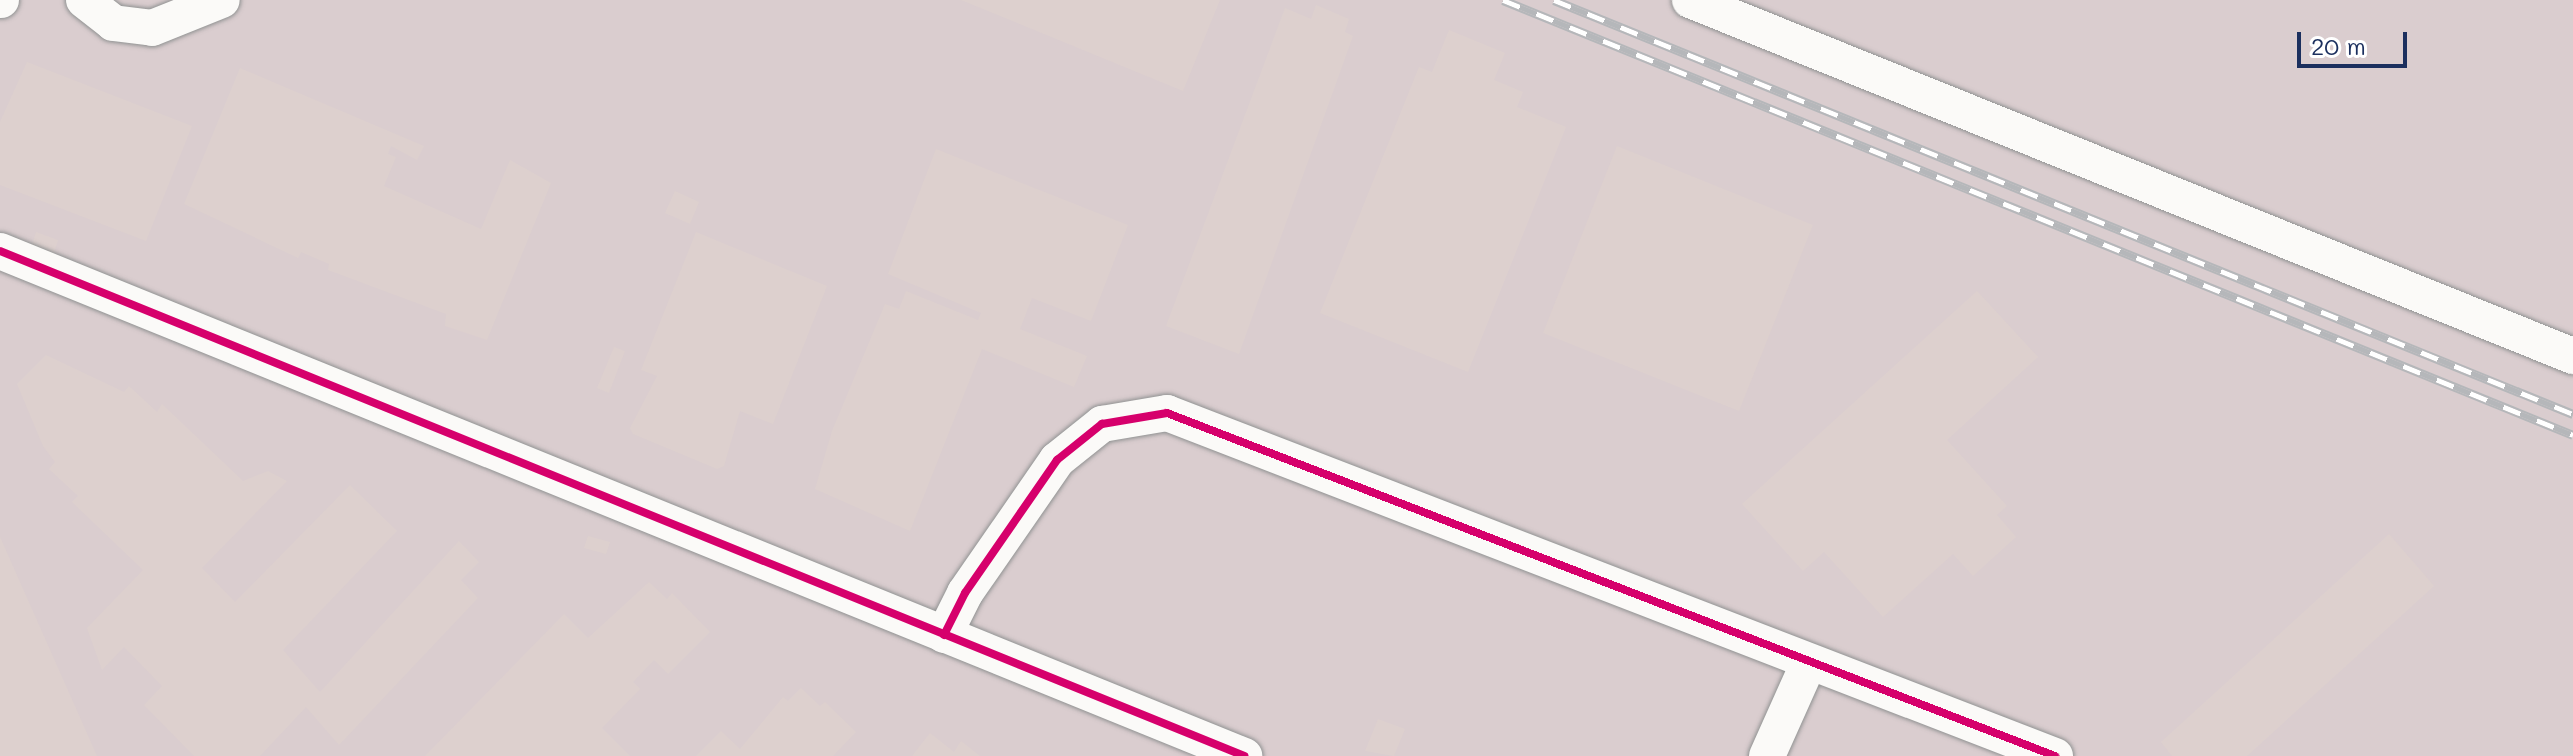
<!DOCTYPE html>
<style>
body{margin:0}
#map{position:relative;width:2573px;height:756px;overflow:hidden;background:#e4e1d2;font-family:Mali,sans-serif}
div>[style]{position:absolute}
.industrial>*{inset:0;background:#dacdcf}
.building>*{inset:0;background:#ddd0ce}
.roads{filter:drop-shadow(0 0 2px #909292) drop-shadow(0 0 2px #909292)}
.street>*{height:36px;margin:-18px;padding:0 18px;transform-origin:18px;border-radius:18px;background:#fbfaf8}
.rail>*{height:9px;margin-top:-4.5px;transform-origin:0;background:repeating-linear-gradient(90deg,#fff 0 18px,#b5b7ba 0 36px);box-sizing:border-box;border-block:2px solid #b5b7ba}
.cycleway>*{height:8px;margin:-4px;padding:0 4px;transform-origin:4px;border-radius:4px;background:#d6006c}
span{translate:-50% -50%;white-space:nowrap;text-align:center;line-height:1.15;-webkit-text-stroke:6px #fff;paint-order:stroke}
.scale{position:absolute;left:2297px;top:32px;width:110px;height:36px;box-sizing:border-box;border:4px solid #1b2f5e;border-top:0;padding-left:10px;font-size:24px;line-height:28px;white-space:nowrap;color:#1b2f5e;-webkit-text-stroke:6px #fff;paint-order:stroke}
</style>
<div id="map">
<div class="industrial">
<i style="clip-path:polygon(0 0,2573px 0,2573px 756px,0 756px)"></i>
</div>
<div class="building">
<i style="clip-path:polygon(961px 0,1220px 0,1183px 91px)"></i>
<i style="clip-path:polygon(1316px 5px,1349px 19px,1345px 32px,1353px 36px,1239px 354px,1166px 326px,1285px 8px,1311px 19px)"></i>
<i style="clip-path:polygon(1449px 30px,1505px 53px,1494px 80px,1523px 92px,1517px 107px,1566px 127px,1468px 372px,1320px 313px,1419px 67px,1432px 72px)"></i>
<i style="clip-path:polygon(27px 62px,192px 126px,146px 241px,0 185px,0 122px)"></i>
<i style="clip-path:polygon(240px 68px,424px 146px,417px 160px,391px 146px,388px 154px,396px 157px,384px 186px,481px 229px,510px 160px,551px 183px,487px 340px,445px 326px,446px 314px,328px 270px,329px 264px,301px 252px,298px 258px,184px 204px)"></i>
<i style="clip-path:polygon(1617px 146px,1813px 225px,1739px 411px,1543px 333px)"></i>
<i style="clip-path:polygon(936px 149px,1128px 225px,1091px 321px,1032px 298px,1020px 329px,1087px 356px,1074px 387px,982px 349px,910px 531px,815px 489px,832px 431px,885px 304px,899px 309px,906px 291px,978px 320px,981px 313px,888px 274px)"></i>
<i style="clip-path:polygon(675px 191px,699px 202px,690px 224px,665px 213px)"></i>
<i style="clip-path:polygon(36px 232px,58px 240px,53px 256px,31px 248px)"></i>
<i style="clip-path:polygon(696px 232px,827px 286px,773px 424px,740px 411px,724px 466px,717px 469px,633px 434px,630px 428px,657px 376px,641px 370px)"></i>
<i style="clip-path:polygon(1977px 291px,2038px 357px,1947px 440px,2007px 506px,1997px 515px,2016px 537px,1973px 576px,1953px 554px,1883px 617px,1824px 552px,1803px 571px,1742px 504px)"></i>
<i style="clip-path:polygon(614px 347px,625px 351px,609px 393px,597px 388px)"></i>
<i style="clip-path:polygon(46px 355px,124px 392px,129px 386px,157px 412px,162px 404px,243px 481px,268px 471px,287px 481px,202px 568px,235px 602px,350px 485px,397px 531px,283px 650px,320px 692px,459px 541px,479px 562px,461px 580px,478px 598px,339px 745px,306px 707px,260px 756px,194px 756px,144px 705px,162px 686px,124px 647px,102px 670px,87px 628px,143px 570px,72px 502px,78px 496px,49px 469px,55px 462px,43px 446px,17px 384px)"></i>
<i style="clip-path:polygon(2389px 534px,2434px 586px,2247px 756px,2172px 756px,2161px 742px)"></i>
<i style="clip-path:polygon(588px 536px,610px 542px,606px 554px,584px 548px)"></i>
<i style="clip-path:polygon(0 537px,97px 756px,0 756px)"></i>
<i style="clip-path:polygon(649px 582px,667px 599px,672px 593px,710px 632px,668px 674px,654px 660px,633px 682px,640px 689px,602px 728px,630px 756px,425px 756px,564px 614px,588px 638px)"></i>
<i style="clip-path:polygon(801px 688px,820px 706px,825px 702px,856px 732px,833px 756px,696px 756px,721px 731px,740px 749px,783px 697px,788px 701px)"></i>
<i style="clip-path:polygon(1378px 719px,1405px 729px,1394px 756px,1365px 751px)"></i>
<i style="clip-path:polygon(930px 733px,954px 752px,961px 741px,980px 756px,912px 756px)"></i>
</div>
<div class="roads">
<div class="street">
<i style="left:0;top:0;width:1px"></i>
<i style="left:84px;top:0;width:37px;rotate:38deg"></i>
<i style="left:113px;top:23px;width:39px;rotate:7deg"></i>
<i style="left:152px;top:28px;width:75px;rotate:-21.8deg"></i>
<i style="left:1690px;top:0;width:952px;rotate:21.96deg"></i>
<i style="left:0;top:251px;width:1343px;rotate:22.09deg"></i>
<i style="left:944px;top:635px;width:47px;rotate:-63.4deg"></i>
<i style="left:965px;top:593px;width:162px;rotate:-55.3deg"></i>
<i style="left:1057px;top:460px;width:58px;rotate:-38.7deg"></i>
<i style="left:1102px;top:424px;width:66px;rotate:-9.6deg"></i>
<i style="left:1167px;top:413px;width:952px;rotate:21.12deg"></i>
<i style="left:1767px;top:756px;width:103px;rotate:-65.9deg"></i>
</div>
</div>
<div class="rail">
<i style="left:1503px;top:0;width:1155px;rotate:22.12deg"></i>
<i style="left:1554px;top:0;width:1100px;rotate:22.11deg"></i>
</div>
<div class="cycleway">
<i style="left:0;top:251px;width:1343px;rotate:22.09deg"></i>
<i style="left:944px;top:635px;width:47px;rotate:-63.4deg"></i>
<i style="left:965px;top:593px;width:162px;rotate:-55.3deg"></i>
<i style="left:1057px;top:460px;width:58px;rotate:-38.7deg"></i>
<i style="left:1102px;top:424px;width:66px;rotate:-9.6deg"></i>
<i style="left:1167px;top:413px;width:952px;rotate:21.12deg"></i>
</div>
<div class="scale">20 m</div>
</div>
